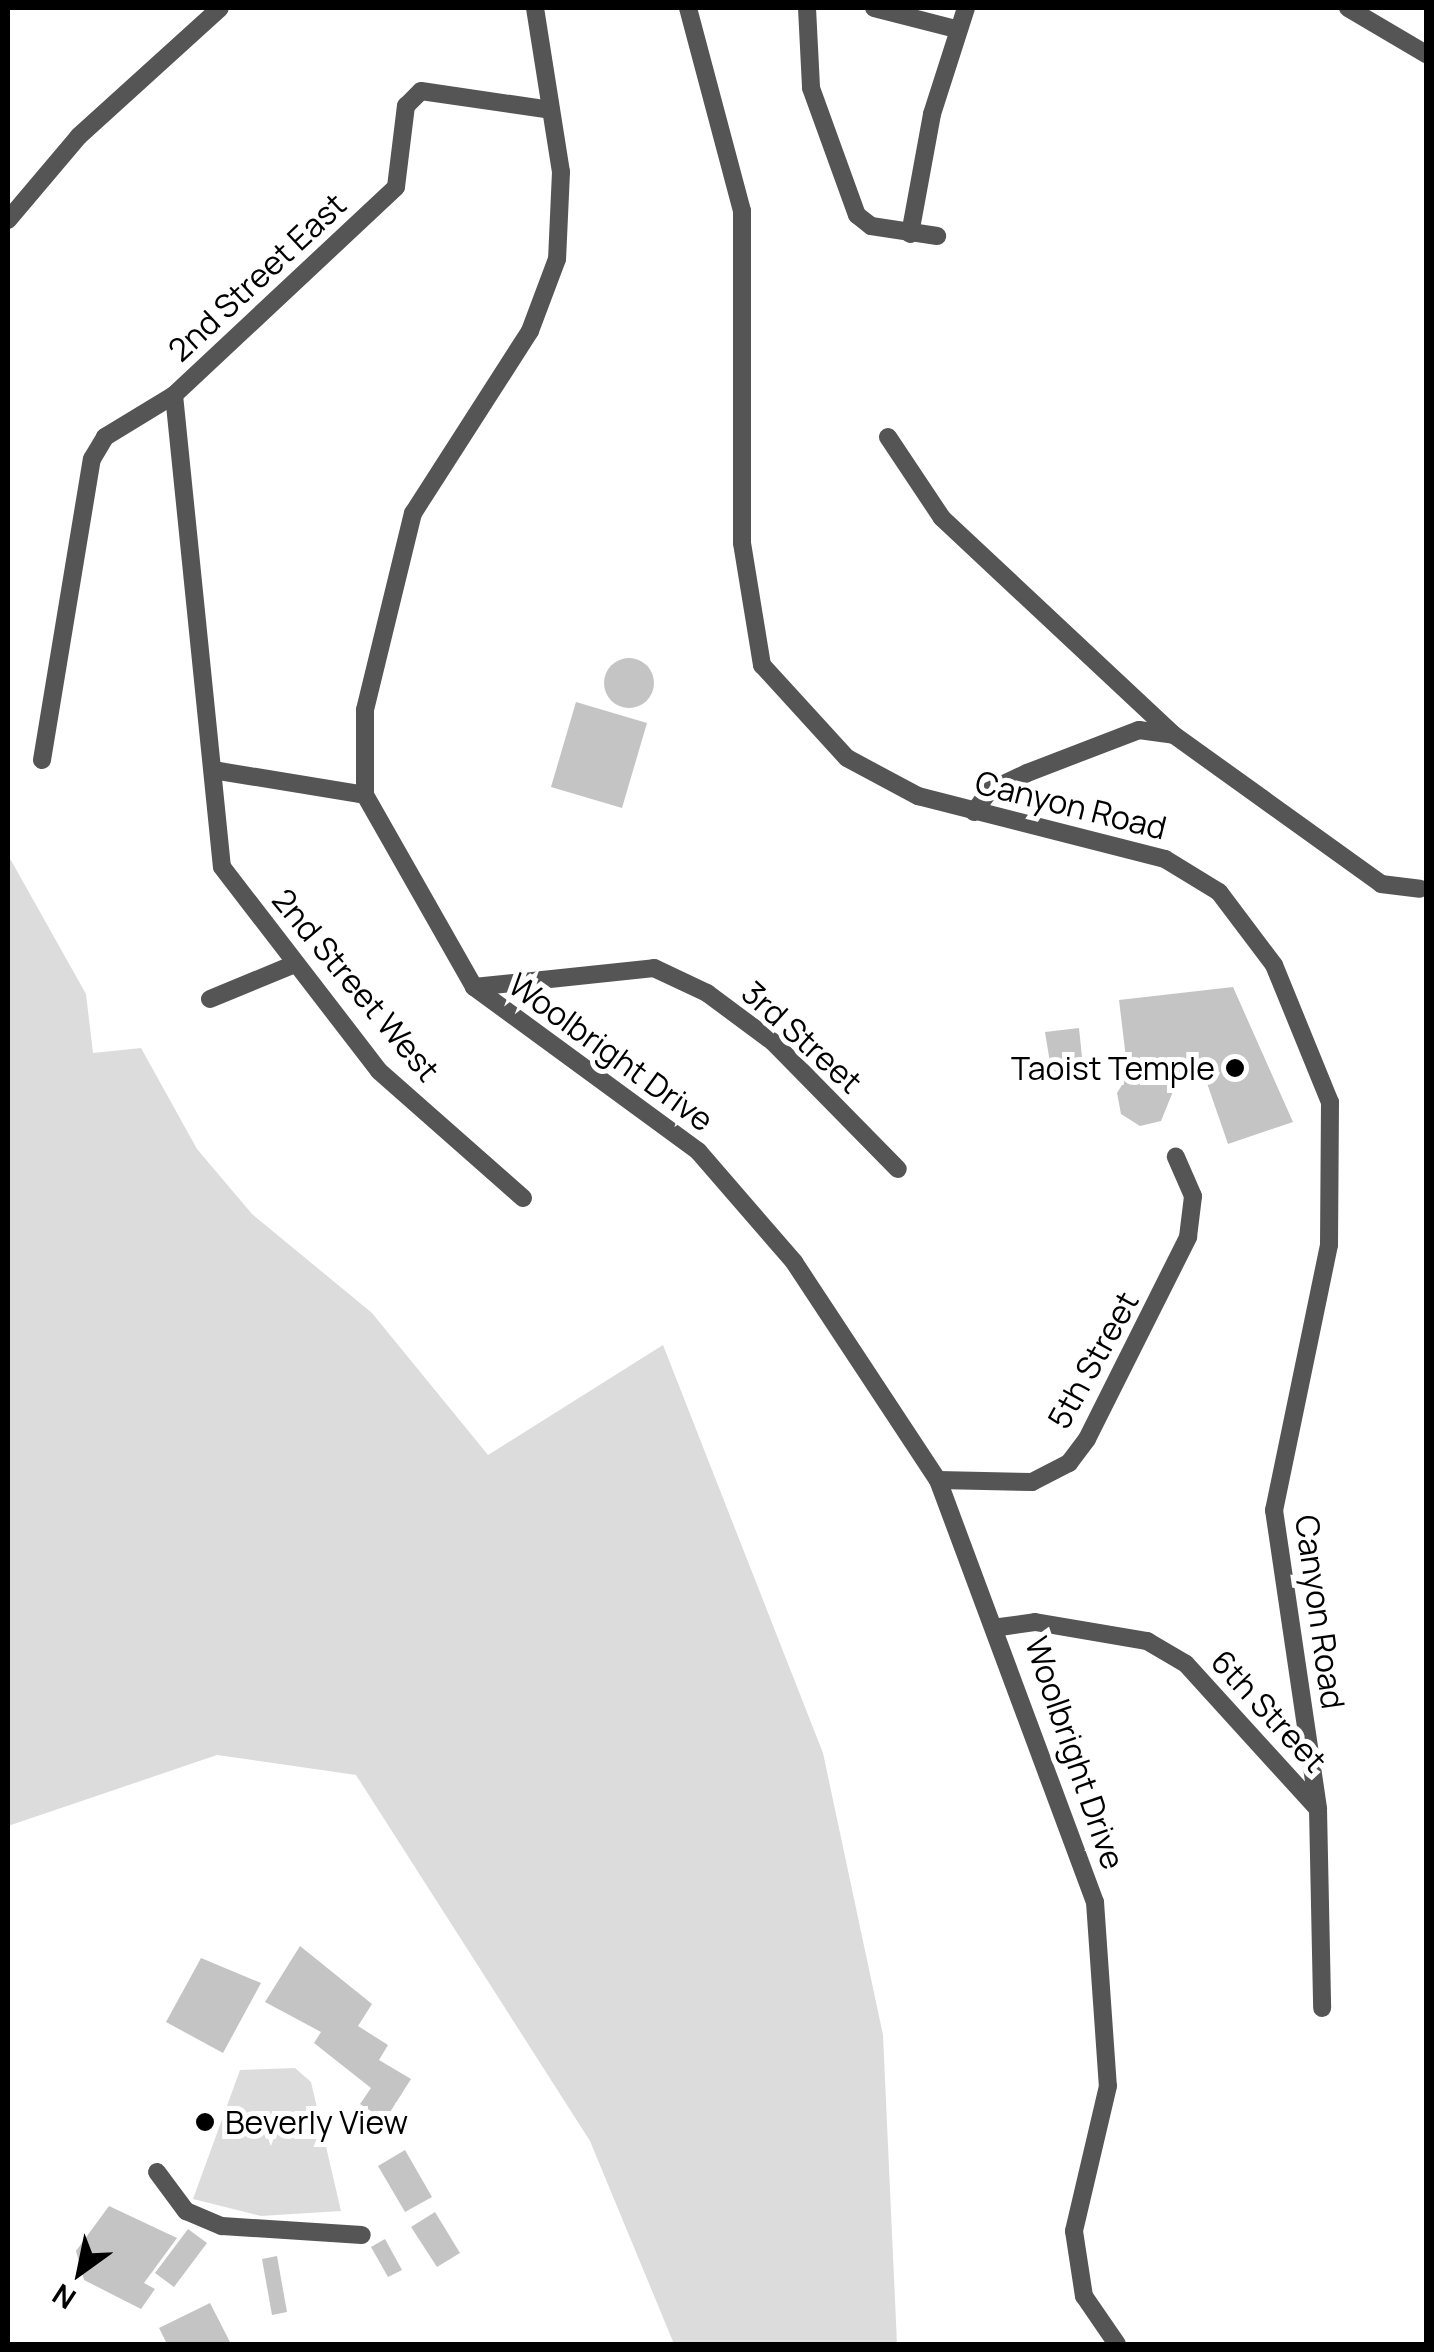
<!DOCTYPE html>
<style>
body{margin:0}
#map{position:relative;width:1434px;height:2352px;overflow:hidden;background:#fff;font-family:Manrope,sans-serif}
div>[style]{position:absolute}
.green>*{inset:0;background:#dcdcdc}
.building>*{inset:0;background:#c4c4c4}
.round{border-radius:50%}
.minor>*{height:18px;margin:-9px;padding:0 9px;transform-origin:9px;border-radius:9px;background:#555}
.dots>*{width:28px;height:28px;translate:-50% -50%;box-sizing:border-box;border:5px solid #fff;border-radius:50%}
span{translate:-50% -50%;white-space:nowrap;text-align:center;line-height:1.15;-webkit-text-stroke:10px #fff;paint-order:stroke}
.street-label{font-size:32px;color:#000}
.poi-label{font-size:32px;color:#000}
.right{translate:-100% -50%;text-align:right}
.left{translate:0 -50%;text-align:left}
.frame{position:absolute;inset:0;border:10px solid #000;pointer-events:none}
.north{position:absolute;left:30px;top:2222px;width:100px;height:100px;-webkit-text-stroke:8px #fff;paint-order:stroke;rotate:213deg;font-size:28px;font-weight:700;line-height:40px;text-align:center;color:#000}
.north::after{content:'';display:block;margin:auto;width:35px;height:45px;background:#000;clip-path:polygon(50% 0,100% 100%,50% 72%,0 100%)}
</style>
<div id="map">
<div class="green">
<i style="clip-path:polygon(8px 855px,86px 994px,93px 1053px,141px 1048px,197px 1149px,252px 1214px,372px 1313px,488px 1455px,663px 1345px,823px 1753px,883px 2035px,897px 2344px,674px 2344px,590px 2141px,356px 1775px,217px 1755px,8px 1826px)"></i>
<i style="clip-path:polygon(295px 2068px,311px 2082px,341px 2211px,261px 2216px,193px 2199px,240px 2070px)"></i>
</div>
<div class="building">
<i class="round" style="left:604px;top:658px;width:50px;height:50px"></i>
<i style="clip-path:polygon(576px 702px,647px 723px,622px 808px,551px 787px)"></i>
<i style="clip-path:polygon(1233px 987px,1293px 1122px,1228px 1144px,1199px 1060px,1185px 1062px,1161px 1121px,1140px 1126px,1121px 1114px,1117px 1093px,1128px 1075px,1119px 1000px)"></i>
<i style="clip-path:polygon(1079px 1028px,1082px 1057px,1067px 1059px,1070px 1078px,1053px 1081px,1045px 1032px)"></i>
<i style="clip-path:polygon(300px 1946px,372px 2004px,358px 2026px,388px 2045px,379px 2060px,411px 2079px,385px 2120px,360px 2104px,371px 2088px,314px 2043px,321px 2032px,265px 2002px)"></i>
<i style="clip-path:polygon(201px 1958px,261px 1983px,223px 2053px,166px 2022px)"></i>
<i style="clip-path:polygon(405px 2150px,432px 2197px,405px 2212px,378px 2166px)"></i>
<i style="clip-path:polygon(109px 2206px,177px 2238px,144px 2283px,155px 2289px,141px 2309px,84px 2280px,76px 2251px)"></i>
<i style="clip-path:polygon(435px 2212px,460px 2253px,437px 2267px,411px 2227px)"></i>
<i style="clip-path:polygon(188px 2229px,207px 2243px,174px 2287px,155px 2273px)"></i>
<i style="clip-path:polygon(385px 2239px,402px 2270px,388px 2277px,371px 2247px)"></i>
<i style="clip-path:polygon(277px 2256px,287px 2312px,272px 2315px,262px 2259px)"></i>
<i style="clip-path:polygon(210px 2303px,231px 2344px,167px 2344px,159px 2328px)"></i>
</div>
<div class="minor">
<i style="left:535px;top:8px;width:166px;rotate:81deg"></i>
<i style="left:561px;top:172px;width:87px;rotate:92.6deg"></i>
<i style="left:557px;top:259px;width:77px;rotate:110.6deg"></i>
<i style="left:530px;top:331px;width:216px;rotate:122.7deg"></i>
<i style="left:413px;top:513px;width:203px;rotate:103.7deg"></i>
<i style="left:365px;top:710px;width:85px;rotate:90deg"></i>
<i style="left:365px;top:795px;width:221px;rotate:60.4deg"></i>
<i style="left:474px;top:987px;width:278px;rotate:36.2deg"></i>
<i style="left:698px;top:1151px;width:147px;rotate:49.1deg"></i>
<i style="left:794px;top:1262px;width:261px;rotate:56.6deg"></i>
<i style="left:938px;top:1480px;width:450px;rotate:69.6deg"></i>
<i style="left:1095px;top:1902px;width:184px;rotate:86deg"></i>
<i style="left:1108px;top:2086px;width:149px;rotate:103.2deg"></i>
<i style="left:1074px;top:2231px;width:66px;rotate:81.3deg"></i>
<i style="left:1084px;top:2296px;width:58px;rotate:55.5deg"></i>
<i style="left:688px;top:8px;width:210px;rotate:75.1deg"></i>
<i style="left:742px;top:211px;width:332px;rotate:90deg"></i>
<i style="left:742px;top:543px;width:124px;rotate:80.7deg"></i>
<i style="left:762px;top:665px;width:126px;rotate:47.6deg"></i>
<i style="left:847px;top:758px;width:81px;rotate:28.2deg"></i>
<i style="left:918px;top:796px;width:255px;rotate:14.3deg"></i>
<i style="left:1165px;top:859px;width:63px;rotate:31.4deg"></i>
<i style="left:1219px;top:892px;width:91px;rotate:53deg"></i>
<i style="left:1274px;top:965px;width:148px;rotate:67.8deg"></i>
<i style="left:1330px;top:1102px;width:143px;rotate:90.4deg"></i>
<i style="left:1329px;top:1245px;width:271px;rotate:101.7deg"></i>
<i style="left:1274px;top:1510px;width:302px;rotate:81.6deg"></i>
<i style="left:1318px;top:1809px;width:199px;rotate:88.8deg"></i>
<i style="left:807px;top:8px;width:80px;rotate:87.1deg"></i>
<i style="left:811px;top:88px;width:135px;rotate:70.1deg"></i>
<i style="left:857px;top:215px;width:18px;rotate:38deg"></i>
<i style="left:871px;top:226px;width:67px;rotate:8.6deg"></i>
<i style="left:874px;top:8px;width:85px;rotate:14.4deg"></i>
<i style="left:1348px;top:8px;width:91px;rotate:30.5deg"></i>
<i style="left:8px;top:220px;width:110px;rotate:-49.8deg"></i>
<i style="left:79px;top:136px;width:190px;rotate:-42.2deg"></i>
<i style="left:910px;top:234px;width:122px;rotate:-79.6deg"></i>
<i style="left:932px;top:114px;width:111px;rotate:-72.2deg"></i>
<i style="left:174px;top:395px;width:474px;rotate:84.2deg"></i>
<i style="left:222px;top:867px;width:257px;rotate:52.4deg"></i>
<i style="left:379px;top:1071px;width:192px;rotate:41.4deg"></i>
<i style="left:888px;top:437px;width:97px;rotate:56.3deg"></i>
<i style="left:942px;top:518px;width:318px;rotate:43.1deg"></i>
<i style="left:1174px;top:735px;width:255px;rotate:35.7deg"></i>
<i style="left:1381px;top:884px;width:39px;rotate:7deg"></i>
<i style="left:42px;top:760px;width:305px;rotate:-80.6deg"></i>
<i style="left:92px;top:459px;width:26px;rotate:-59deg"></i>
<i style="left:105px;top:437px;width:81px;rotate:-31.3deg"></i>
<i style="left:174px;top:395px;width:304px;rotate:-43.1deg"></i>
<i style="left:396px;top:187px;width:82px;rotate:-83deg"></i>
<i style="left:406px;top:106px;width:21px;rotate:-45deg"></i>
<i style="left:421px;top:91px;width:131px;rotate:8.3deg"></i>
<i style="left:213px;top:770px;width:154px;rotate:9.3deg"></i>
<i style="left:974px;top:812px;width:26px;rotate:-54deg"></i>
<i style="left:989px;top:791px;width:42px;rotate:-25.3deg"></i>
<i style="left:1027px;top:773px;width:120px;rotate:-21deg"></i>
<i style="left:1139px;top:730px;width:35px;rotate:8deg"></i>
<i style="left:474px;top:987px;width:181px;rotate:-6deg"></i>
<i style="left:654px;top:968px;width:59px;rotate:25.3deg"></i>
<i style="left:707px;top:993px;width:82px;rotate:36.6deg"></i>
<i style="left:773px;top:1042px;width:178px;rotate:45.5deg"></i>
<i style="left:210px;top:999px;width:92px;rotate:-22.4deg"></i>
<i style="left:938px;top:1480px;width:94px;rotate:1.2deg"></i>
<i style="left:1032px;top:1482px;width:42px;rotate:-27.2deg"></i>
<i style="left:1069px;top:1463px;width:30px;rotate:-53deg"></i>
<i style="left:1087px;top:1439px;width:226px;rotate:-63.4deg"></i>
<i style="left:1188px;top:1237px;width:41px;rotate:-83deg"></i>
<i style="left:1193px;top:1196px;width:43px;rotate:-113.6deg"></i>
<i style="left:1000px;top:1627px;width:35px;rotate:-8deg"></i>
<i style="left:1035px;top:1622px;width:114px;rotate:9.6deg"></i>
<i style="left:1147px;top:1641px;width:45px;rotate:30.5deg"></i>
<i style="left:1186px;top:1664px;width:195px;rotate:47.7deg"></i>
<i style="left:157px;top:2172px;width:49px;rotate:53.4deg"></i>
<i style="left:186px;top:2211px;width:39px;rotate:23deg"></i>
<i style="left:222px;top:2226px;width:140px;rotate:3.7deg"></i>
</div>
<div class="dots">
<i style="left:1235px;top:1068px;background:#000"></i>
<i style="left:205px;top:2122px;background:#000"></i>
</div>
<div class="street-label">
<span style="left:257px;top:277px;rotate:-43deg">2nd Street East</span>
<span style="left:1071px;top:805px;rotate:14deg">Canyon Road</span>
<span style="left:356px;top:985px;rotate:50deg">2nd Street West</span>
<span style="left:802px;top:1037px;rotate:42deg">3rd Street</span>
<span style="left:611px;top:1052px;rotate:36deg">Woolbright Drive</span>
<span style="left:1093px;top:1360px;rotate:-61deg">5th Street</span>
<span style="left:1320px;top:1612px;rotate:82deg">Canyon Road</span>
<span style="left:1269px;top:1711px;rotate:47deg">6th Street</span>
<span style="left:1075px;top:1753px;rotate:71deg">Woolbright Drive</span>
</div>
<div class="poi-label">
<span class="right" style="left:1215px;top:1068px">Taoist Temple</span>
<span class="left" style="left:225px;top:2122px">Beverly View</span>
</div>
<div class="frame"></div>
<div class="north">N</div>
</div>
